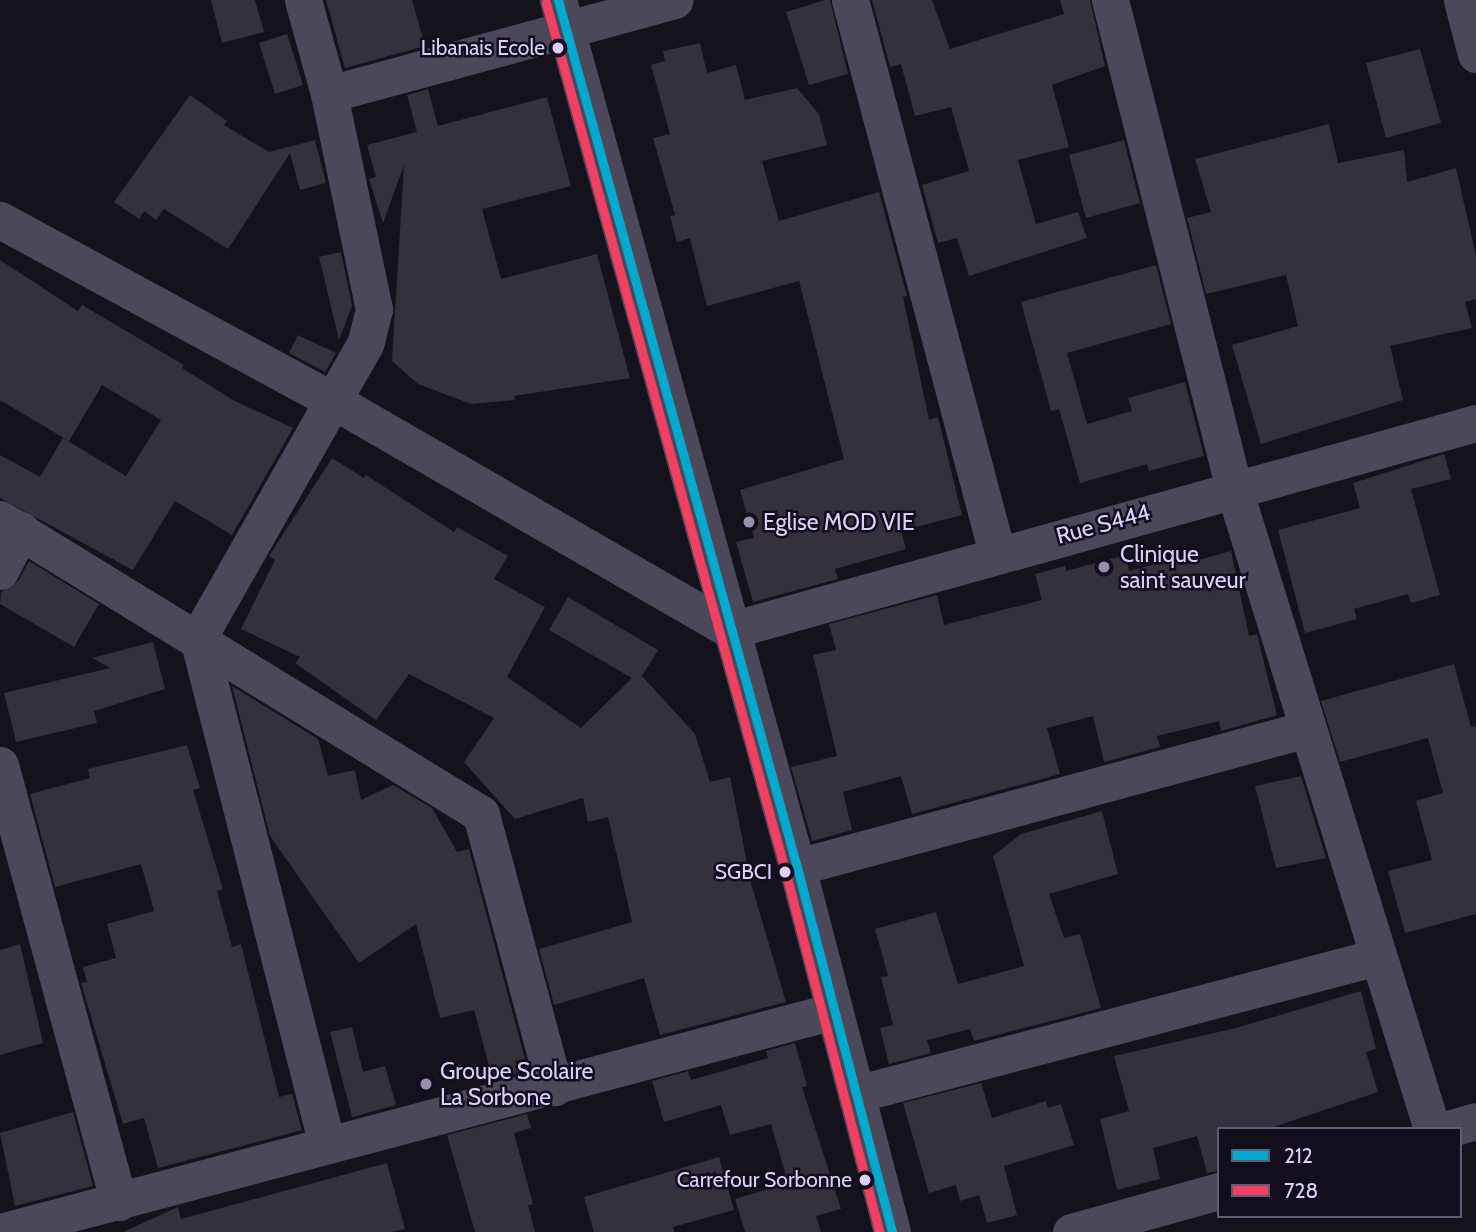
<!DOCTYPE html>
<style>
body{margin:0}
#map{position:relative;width:1476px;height:1232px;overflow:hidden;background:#14121a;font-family:Cabin,sans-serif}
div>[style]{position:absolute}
.building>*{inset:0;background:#34303c}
.minor>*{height:37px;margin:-18.5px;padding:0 18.5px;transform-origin:18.5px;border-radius:18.5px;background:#4b4859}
.bus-1>*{height:9px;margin:-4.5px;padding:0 4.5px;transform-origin:4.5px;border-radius:4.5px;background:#00a9ce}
.bus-2>*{height:9px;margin:-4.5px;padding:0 4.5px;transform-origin:4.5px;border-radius:4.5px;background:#f24062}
.dots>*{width:19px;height:19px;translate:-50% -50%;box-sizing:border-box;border:4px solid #130e1d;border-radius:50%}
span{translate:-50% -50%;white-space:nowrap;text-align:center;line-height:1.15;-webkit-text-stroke:5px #130e1d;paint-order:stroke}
.bus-label{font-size:21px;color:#dcd0fa}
.right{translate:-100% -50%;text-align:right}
.poi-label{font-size:23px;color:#dcd0fa}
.left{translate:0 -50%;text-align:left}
.street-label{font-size:23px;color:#dcd0fa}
.legend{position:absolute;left:1217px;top:1127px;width:245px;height:91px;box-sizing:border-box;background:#130e1d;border:2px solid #635c75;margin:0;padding:9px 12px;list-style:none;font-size:21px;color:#dcd0fa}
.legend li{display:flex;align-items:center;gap:14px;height:35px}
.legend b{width:35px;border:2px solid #635c75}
</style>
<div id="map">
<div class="building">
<i style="clip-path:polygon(211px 0,255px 0,264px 32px,222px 43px)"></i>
<i style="clip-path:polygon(326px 0,412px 0,425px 46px,345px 68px)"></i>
<i style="clip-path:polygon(825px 0,830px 0,848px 74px,809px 85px,786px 12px)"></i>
<i style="clip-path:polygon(872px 0,932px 0,950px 49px,1064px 14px,1060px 0,1090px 0,1105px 66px,1052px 85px,1069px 147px,1018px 160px,1036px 224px,1078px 212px,1087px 238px,969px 276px,957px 238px,938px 243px,922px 185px,969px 171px,951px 107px,915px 116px,901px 64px,890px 67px)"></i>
<i style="clip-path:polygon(287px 34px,303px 85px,275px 94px,259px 43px)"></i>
<i style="clip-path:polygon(700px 43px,707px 73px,736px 65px,745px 100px,797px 88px,819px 114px,827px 145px,762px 161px,779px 221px,879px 192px,907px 296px,903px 297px,929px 420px,938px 417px,962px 515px,901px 531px,906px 549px,835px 569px,838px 579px,753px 602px,736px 542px,754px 538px,740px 490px,844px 459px,799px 281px,707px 306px,690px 238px,677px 242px,670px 216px,675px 215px,653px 138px,670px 134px,651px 65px,665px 61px,663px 51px)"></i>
<i style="clip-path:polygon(1420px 49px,1441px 123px,1386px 138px,1366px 63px)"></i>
<i style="clip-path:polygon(428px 89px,438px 126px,547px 97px,571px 186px,482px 209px,501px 279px,597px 254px,630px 378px,514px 396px,515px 400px,471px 404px,418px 384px,392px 361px,404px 165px,383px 223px,369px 179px,376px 177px,367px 145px,417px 132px,407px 95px)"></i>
<i style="clip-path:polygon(190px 95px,227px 121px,224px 125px,269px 152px,315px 140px,326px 183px,300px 190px,290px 153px,228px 249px,164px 209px,156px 220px,144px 211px,139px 219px,114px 202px)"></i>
<i style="clip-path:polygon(1329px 124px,1338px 163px,1404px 150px,1407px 182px,1456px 168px,1476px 256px,1476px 299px,1465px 302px,1472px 328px,1390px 346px,1403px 400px,1261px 444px,1232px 345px,1298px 326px,1286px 275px,1206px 294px,1187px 218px,1211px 212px,1195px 159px)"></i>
<i style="clip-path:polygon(1124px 140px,1140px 203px,1086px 218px,1069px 155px)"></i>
<i style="clip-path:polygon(341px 252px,352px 306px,339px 340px,319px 257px)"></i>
<i style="clip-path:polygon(0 260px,78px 311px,82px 305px,184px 365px,182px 368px,233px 400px,293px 428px,232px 535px,175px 501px,133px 570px,0 498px,0 455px,40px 477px,63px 438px,126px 476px,161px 420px,102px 385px,69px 441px,0 400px)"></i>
<i style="clip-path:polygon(1156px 265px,1171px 324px,1067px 353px,1087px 424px,1132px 411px,1128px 398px,1185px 382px,1204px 456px,1149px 471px,1147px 464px,1080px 483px,1059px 409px,1051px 411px,1021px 302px)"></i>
<i style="clip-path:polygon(298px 335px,336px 353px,325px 372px,289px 353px)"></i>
<i style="clip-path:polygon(1444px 454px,1451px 479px,1411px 489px,1440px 595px,1411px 603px,1408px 594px,1354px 609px,1357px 619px,1305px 633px,1278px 530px,1360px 508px,1353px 483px)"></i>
<i style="clip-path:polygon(332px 458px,364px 478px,366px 475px,454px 532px,457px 527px,508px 556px,494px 579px,545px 607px,507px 677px,581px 728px,632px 678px,549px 630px,568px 597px,658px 650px,642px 676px,695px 734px,710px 782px,730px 777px,751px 883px,786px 1002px,660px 1035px,644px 978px,554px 1005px,539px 949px,632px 922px,608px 817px,588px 822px,583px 798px,515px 819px,464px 762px,494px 718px,409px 674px,376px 720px,295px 663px,300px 657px,241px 629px,275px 560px,269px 556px)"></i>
<i style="clip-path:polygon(1231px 551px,1249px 636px,1257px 634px,1277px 715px,1221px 731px,1219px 721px,1157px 736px,1160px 747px,1104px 762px,1093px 716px,1047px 728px,1060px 774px,912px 814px,901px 776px,843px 792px,852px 830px,812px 841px,791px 767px,837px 756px,813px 655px,836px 650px,829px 624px,937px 595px,944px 625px,1042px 600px,1035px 574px,1065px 566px,1066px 571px,1125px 555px,1129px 571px,1179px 558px,1180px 565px)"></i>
<i style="clip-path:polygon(29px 561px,99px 604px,74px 647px,0 604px,1px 592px,18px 581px)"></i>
<i style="clip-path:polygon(153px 642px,165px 689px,94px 711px,97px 723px,16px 742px,4px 693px,110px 668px,92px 658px)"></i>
<i style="clip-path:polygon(1454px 664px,1471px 727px,1476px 726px,1476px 914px,1405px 933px,1388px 871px,1432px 860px,1416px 801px,1443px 793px,1428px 738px,1340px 762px,1321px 701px)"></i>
<i style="clip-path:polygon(232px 686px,318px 739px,328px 776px,355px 770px,361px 800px,393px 785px,432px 808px,457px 852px,469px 849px,525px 1059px,515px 1061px,518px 1073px,493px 1080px,474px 1010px,440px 1018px,416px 924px,359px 963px,270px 836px)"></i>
<i style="clip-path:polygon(187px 745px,200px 788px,193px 790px,223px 889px,217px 891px,232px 947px,241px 944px,279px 1097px,292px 1094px,302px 1130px,158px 1168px,144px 1118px,123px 1124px,81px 983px,87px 982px,83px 967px,116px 958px,107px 924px,154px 911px,141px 864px,55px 887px,30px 794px,90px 778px,88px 769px)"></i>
<i style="clip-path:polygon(1301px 776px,1326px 858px,1276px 868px,1255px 786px)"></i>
<i style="clip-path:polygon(1102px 811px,1118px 874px,1049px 894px,1064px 938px,1080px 934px,1101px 1008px,974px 1041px,970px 1029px,927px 1040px,931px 1053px,889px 1064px,880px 1028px,893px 1025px,881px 977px,888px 976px,875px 929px,936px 912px,958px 984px,1024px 966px,993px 856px,1021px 834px)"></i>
<i style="clip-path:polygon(20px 944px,43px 1043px,0 1055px,0 950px)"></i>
<i style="clip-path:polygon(1361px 991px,1376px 1049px,1366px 1052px,1378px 1092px,1268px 1129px,1219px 1129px,1219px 1171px,1207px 1173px,1197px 1136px,1153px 1148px,1160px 1179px,1117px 1190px,1100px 1119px,1129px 1111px,1114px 1056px,1236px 1028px)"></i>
<i style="clip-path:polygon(352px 1027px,363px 1072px,385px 1066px,396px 1105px,352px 1117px,330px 1032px)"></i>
<i style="clip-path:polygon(795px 1043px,807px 1086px,802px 1087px,841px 1209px,816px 1216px,821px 1232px,745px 1232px,735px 1199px,788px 1183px,771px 1124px,730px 1135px,721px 1105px,664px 1122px,652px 1081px,688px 1071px,691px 1080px,768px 1058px,766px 1051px)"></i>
<i style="clip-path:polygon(981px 1083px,992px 1118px,1046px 1101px,1048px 1108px,1061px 1104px,1074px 1145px,1004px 1166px,1017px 1215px,987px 1223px,979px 1195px,960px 1201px,956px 1185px,929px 1193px,903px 1103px)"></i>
<i style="clip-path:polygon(73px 1112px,93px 1186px,15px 1206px,0 1133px)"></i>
<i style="clip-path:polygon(527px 1114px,531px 1128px,514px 1133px,533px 1204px,528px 1205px,535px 1232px,475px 1232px,447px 1135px)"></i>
<i style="clip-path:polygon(719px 1157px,734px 1210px,673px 1227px,674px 1232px,594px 1232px,584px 1197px)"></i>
<i style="clip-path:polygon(387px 1163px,405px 1229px,392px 1232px,123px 1232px,178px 1207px,181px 1219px)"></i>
</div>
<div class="minor">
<i style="left:303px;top:0;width:98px;rotate:74.5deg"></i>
<i style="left:329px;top:94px;width:220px;rotate:78.2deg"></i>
<i style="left:374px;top:309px;width:36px;rotate:104deg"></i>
<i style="left:365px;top:344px;width:338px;rotate:119.6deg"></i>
<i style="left:198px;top:638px;width:523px;rotate:75.72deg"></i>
<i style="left:558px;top:0;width:899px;rotate:74.59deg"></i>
<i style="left:797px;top:867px;width:377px;rotate:75.4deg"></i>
<i style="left:850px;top:0;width:572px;rotate:75.11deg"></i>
<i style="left:1110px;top:0;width:504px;rotate:75.77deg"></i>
<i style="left:1234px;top:489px;width:670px;rotate:72.81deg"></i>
<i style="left:1462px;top:0;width:56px;rotate:75.5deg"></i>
<i style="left:329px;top:94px;width:358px;rotate:-15.2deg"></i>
<i style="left:0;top:220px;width:378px;rotate:28.5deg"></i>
<i style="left:332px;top:400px;width:461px;rotate:30deg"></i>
<i style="left:731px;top:630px;width:773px;rotate:-15.53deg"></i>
<i style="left:0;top:519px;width:564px;rotate:31.52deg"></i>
<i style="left:481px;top:814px;width:283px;rotate:75deg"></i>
<i style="left:0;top:571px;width:46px;rotate:-62.9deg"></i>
<i style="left:0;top:765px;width:453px;rotate:74.8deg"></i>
<i style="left:797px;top:867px;width:528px;rotate:-15.14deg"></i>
<i style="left:856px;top:1094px;width:539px;rotate:-14.73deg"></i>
<i style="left:1448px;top:1129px;width:29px;rotate:-16deg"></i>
<i style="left:0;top:1232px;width:863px;rotate:-14.84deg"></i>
<i style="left:1071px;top:1232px;width:154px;rotate:-15.5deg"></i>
</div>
<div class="bus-1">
<i style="left:558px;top:0;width:899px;rotate:74.59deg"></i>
<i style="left:797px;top:867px;width:377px;rotate:75.4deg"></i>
</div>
<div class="bus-2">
<i style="left:546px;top:3px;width:899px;rotate:74.59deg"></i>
<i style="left:785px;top:870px;width:374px;rotate:75.4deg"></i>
</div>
<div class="dots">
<i style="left:558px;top:48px;background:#dcd0fa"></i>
<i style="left:749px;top:522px;background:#968eac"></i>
<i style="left:1104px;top:567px;background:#968eac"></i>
<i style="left:785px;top:872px;background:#dcd0fa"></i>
<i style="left:426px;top:1084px;background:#968eac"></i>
<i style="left:865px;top:1180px;background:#dcd0fa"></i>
</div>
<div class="bus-label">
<span class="right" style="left:545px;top:48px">Libanais Ecole</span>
<span class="right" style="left:772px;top:872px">SGBCI</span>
<span class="right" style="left:852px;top:1180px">Carrefour Sorbonne</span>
</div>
<div class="poi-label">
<span class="left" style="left:763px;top:522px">Eglise MOD VIE</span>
<span class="left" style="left:1120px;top:567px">Clinique<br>saint sauveur</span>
<span class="left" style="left:440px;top:1084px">Groupe Scolaire<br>La Sorbone</span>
</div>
<div class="street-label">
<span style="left:1103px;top:524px;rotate:-15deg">Rue S444</span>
</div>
<ul class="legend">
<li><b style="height:9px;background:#00a9ce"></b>212</li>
<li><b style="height:9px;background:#f24062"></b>728</li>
</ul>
</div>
